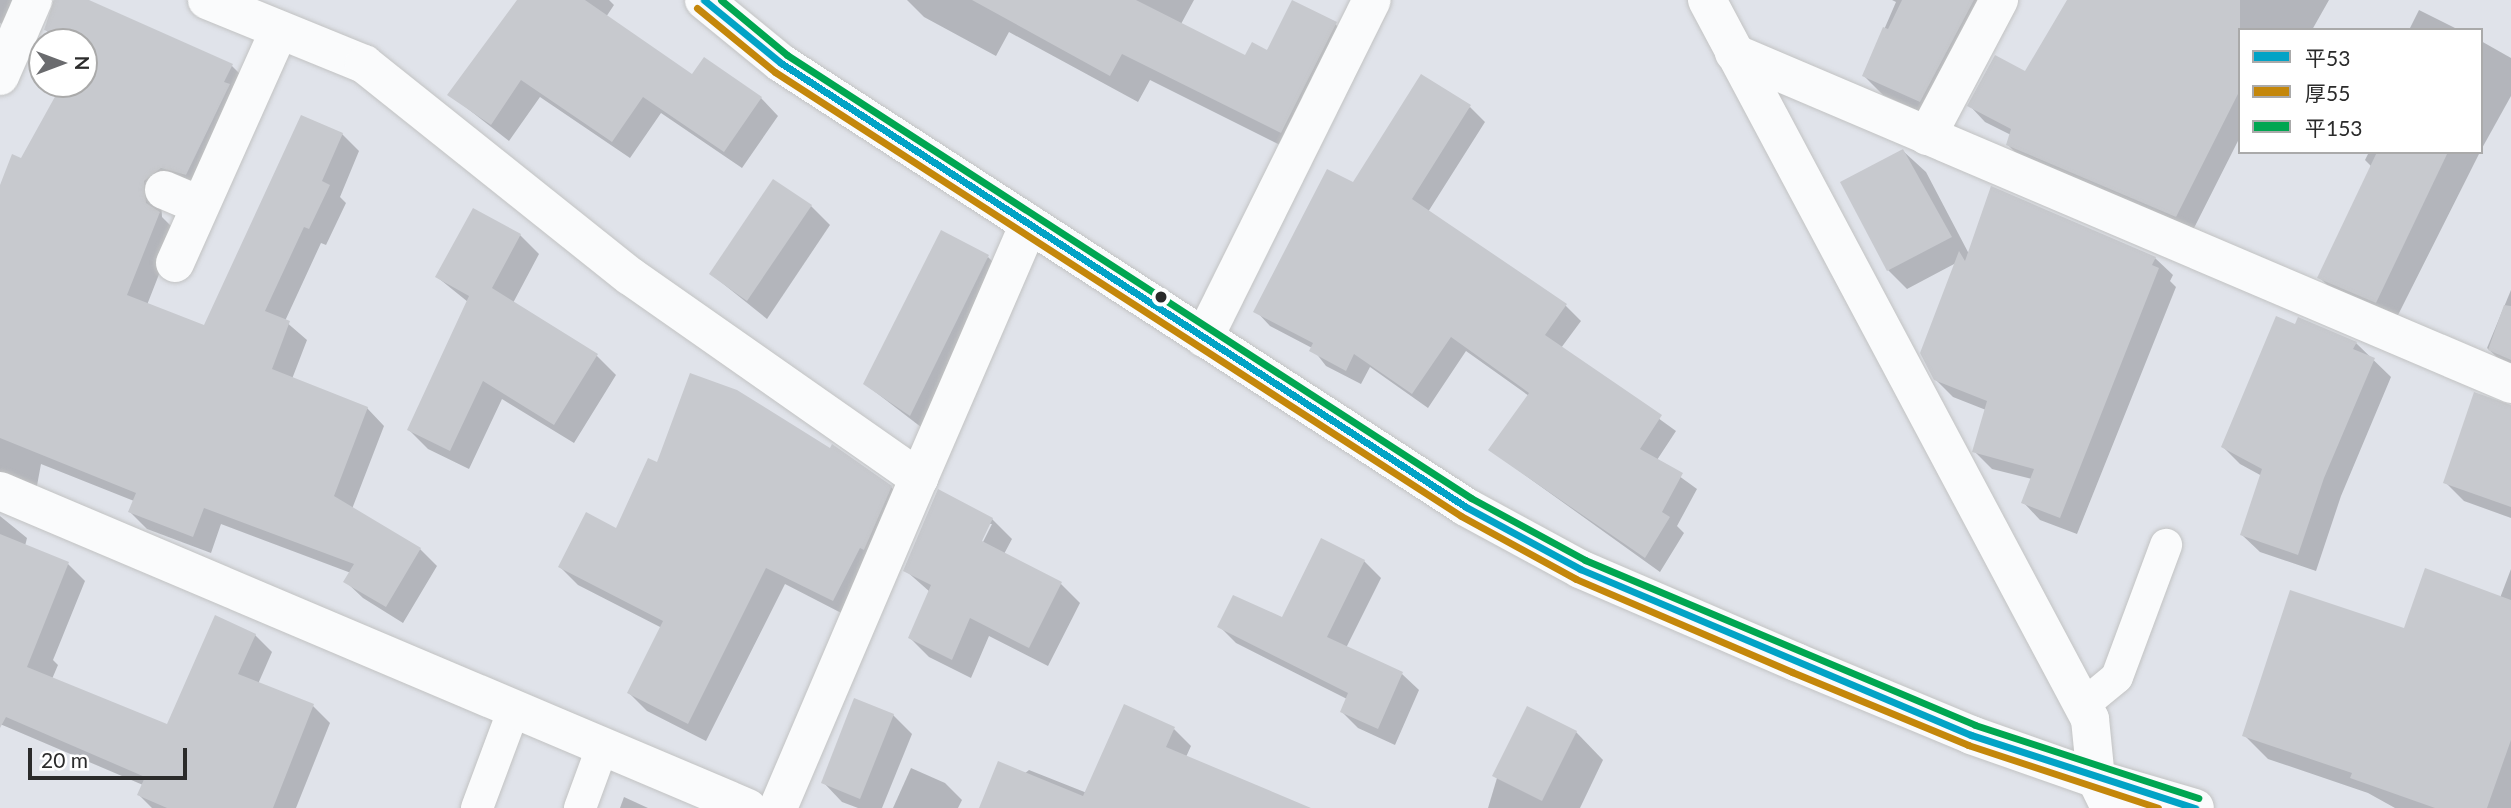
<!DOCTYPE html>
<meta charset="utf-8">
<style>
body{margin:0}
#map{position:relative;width:2511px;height:808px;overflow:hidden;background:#e0e3ea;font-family:Lato,"Noto Sans JP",sans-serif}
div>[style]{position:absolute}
.shadow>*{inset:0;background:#0003}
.building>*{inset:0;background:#c7c9ce}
.roads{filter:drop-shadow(0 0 2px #c2c3c3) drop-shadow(0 0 2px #c2c3c3)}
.lane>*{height:32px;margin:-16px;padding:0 16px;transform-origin:16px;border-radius:16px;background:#fafbfc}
.street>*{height:38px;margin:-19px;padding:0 19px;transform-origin:19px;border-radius:19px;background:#fafbfc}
.secondary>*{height:38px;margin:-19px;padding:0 19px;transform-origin:19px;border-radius:19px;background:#fafbfc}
.bus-1>*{height:7px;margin:-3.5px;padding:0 3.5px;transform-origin:3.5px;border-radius:3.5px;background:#02a3c6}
.bus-2>*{height:7px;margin:-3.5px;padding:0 3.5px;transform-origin:3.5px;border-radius:3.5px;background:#c4870b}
.bus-3>*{height:7px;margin:-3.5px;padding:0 3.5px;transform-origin:3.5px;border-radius:3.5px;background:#00a651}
.dots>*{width:19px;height:19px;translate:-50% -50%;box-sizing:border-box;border:4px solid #fff;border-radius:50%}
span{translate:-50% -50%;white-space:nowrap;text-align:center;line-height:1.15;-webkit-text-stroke:7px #fff;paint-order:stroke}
.legend{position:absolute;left:2238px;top:28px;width:245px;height:126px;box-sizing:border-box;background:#fff;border:2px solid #aaa;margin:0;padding:9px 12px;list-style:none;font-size:21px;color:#2b2b2b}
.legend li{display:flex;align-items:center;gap:14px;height:35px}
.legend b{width:35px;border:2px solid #aaa}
.north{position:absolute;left:28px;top:28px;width:70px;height:70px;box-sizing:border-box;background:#fff;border:2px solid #aaa;border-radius:50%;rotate:90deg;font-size:19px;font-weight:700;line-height:28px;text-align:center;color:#2b2b2b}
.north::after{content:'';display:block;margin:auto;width:24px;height:32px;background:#6a6b6e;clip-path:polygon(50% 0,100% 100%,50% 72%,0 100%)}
.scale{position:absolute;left:28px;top:748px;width:159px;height:32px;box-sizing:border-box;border:4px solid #2b2b2b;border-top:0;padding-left:9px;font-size:21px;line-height:24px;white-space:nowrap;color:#2b2b2b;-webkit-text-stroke:5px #fff;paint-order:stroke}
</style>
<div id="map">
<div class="shadow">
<i style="clip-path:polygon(0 0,37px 0,20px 31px,0 23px)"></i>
<i style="clip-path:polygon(54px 0,84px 0,232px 66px,249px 83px,203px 192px,161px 198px,162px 217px,176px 231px,147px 305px,205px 327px,342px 134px,359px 151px,340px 197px,346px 203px,326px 245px,321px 243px,285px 321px,307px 340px,292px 379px,367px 408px,384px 426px,352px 509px,420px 549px,437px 566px,403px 623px,363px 598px,345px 581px,351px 573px,221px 524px,211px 553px,147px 529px,130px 512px,134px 501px,41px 464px,36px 491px,0 499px,0 190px,22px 160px,64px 84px,84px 84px,84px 42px,58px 42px,46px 30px)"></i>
<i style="clip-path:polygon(518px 0,609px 0,614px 5px,606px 17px,693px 76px,761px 98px,778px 116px,742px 168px,661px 113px,630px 158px,540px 97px,509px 141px,449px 94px)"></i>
<i style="clip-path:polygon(907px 0,1194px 0,1181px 24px,1246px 58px,1335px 24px,1363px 51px,1310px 160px,1150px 80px,1138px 102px,1009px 32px,996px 56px,924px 17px)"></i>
<i style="clip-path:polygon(1892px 0,2002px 0,1939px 120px,1883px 95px,1864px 76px,1896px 2px)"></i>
<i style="clip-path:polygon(2069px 0,2329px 0,2312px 30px,2240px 30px,2240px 137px,2192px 232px,2023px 160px,2008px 145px,2011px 135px,1985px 122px,1970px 106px,2026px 73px)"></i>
<i style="clip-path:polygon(2419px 10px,2459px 30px,2409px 30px)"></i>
<i style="clip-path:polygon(2481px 41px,2511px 58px,2511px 96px,2481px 150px)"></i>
<i style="clip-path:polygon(1470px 107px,1485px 122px,1428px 212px,1566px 306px,1581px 321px,1561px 348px,1676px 431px,1657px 460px,1697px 489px,1677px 526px,1684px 533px,1660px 572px,1490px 450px,1529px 396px,1466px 351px,1428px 408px,1370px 367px,1361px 384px,1326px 366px,1312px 348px,1270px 326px,1256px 311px,1353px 184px)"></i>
<i style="clip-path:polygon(1903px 151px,1926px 172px,1969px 254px,2155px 258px,2173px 275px,2170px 281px,2176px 287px,2077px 534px,2040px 520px,2023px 502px,2032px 479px,1992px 469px,1974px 451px,1986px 410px,1953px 397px,1935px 379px,1956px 263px,1907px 289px,1888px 270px)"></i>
<i style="clip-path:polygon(2369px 152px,2480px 152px,2395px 321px,2338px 296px,2319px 277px,2372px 167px,2365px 160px)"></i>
<i style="clip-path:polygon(811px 206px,830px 225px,767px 319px,711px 274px)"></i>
<i style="clip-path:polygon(520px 235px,539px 254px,513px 303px,597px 356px,616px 375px,574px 443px,502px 399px,469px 469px,428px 449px,409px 430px,468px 302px,437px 277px)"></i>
<i style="clip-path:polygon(988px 257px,1007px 276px,930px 434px,865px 384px)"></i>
<i style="clip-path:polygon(2511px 290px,2511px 370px,2487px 348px)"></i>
<i style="clip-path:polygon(2356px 343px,2391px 377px,2341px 496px,2316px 571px,2260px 552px,2242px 535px,2262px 476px,2240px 464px,2223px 447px)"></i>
<i style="clip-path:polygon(2511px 407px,2511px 518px,2464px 501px,2445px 482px)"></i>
<i style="clip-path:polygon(658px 465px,891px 487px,909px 505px,851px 618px,785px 584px,706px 741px,647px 711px,629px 693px,662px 628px,578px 585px,560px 567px,616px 530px)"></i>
<i style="clip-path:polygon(evenodd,939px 492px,992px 519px,1012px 539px,1004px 554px,1061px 584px,1080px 603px,1048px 666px,989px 636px,971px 678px,929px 657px,910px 638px,930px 592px,905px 570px,939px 492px,988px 524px,992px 524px,979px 550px,976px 548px,988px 524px)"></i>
<i style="clip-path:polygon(0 516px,27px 538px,25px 546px,68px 564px,85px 581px,53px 660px,58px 665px,52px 679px,168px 726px,255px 635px,272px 652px,258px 684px,313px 706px,330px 723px,296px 808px,152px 808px,139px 795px,143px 785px,0 724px)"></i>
<i style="clip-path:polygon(1364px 561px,1381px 578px,1346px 648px,1402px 674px,1419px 690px,1395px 745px,1358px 728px,1342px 712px,1347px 699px,1236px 643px,1219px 626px,1283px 619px)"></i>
<i style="clip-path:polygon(2511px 569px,2511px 808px,2395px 808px,2368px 793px,2268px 759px,2244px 735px,2405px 630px,2500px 598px)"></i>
<i style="clip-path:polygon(893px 715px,912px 734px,882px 808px,858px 808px,842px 802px,823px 782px)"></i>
<i style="clip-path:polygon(1174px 729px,1191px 746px,1186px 757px,1292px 808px,981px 808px,1029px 770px,1087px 793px)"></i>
<i style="clip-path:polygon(1576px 732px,1603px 760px,1580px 808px,1488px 808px,1497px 778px)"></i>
<i style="clip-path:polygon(911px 768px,945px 783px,962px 800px,958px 808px,893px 808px)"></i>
<i style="clip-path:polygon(624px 797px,648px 808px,620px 808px)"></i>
</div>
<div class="building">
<i style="clip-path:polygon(54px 0,89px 0,233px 64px,224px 82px,230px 84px,186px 175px,161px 168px,144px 181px,146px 203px,160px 212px,127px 295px,204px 325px,301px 115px,343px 133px,322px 181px,330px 185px,309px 229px,304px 227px,265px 311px,290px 321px,272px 369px,368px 407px,334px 496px,421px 548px,386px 607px,343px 582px,354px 564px,204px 508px,193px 537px,128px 512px,136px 493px,0 438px,0 185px,12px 154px,21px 158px,62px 84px,84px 84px,85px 42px,44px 30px)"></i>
<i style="clip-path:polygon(517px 0,585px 0,692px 74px,704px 57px,762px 97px,724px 152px,643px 97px,612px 142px,521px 80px,491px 125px,447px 95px)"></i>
<i style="clip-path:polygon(972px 0,1136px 0,1245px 55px,1252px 42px,1267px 50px,1292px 0,1337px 22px,1281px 133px,1122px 54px,1110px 76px)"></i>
<i style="clip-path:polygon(1902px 0,1974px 0,1920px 102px,1862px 76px,1883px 27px,1888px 29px)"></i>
<i style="clip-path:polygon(2067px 0,2240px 0,2240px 90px,2176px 217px,2006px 145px,2011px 129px,1967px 106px,1995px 55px,2025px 71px)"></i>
<i style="clip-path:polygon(1421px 74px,1471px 105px,1412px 199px,1567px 304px,1545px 335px,1662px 415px,1640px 449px,1683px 473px,1662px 512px,1670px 517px,1645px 558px,1488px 450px,1529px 393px,1451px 337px,1412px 394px,1354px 354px,1346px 371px,1309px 351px,1313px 343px,1253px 312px,1327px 169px,1353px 182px)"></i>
<i style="clip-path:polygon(1903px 149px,1952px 237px,1887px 271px,1840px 182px)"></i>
<i style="clip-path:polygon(2377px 152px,2448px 152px,2376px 303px,2317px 278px)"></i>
<i style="clip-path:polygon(773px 179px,812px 205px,747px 301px,709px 274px)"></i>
<i style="clip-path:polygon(1991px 186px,2156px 257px,2152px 265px,2159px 268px,2060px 518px,2021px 503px,2034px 469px,1972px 452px,1987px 401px,1934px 380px,1920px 353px,1959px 251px,1965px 261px)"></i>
<i style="clip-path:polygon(473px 208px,521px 234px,492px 288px,598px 354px,554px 425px,483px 381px,450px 451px,407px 430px,469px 296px,435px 277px)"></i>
<i style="clip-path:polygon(941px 230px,989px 255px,910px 416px,863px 384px)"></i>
<i style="clip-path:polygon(2504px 305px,2511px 306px,2511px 360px,2488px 350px)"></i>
<i style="clip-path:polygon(2276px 316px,2295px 324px,2298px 317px,2357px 342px,2353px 349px,2375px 358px,2324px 478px,2298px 555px,2240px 535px,2262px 469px,2221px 447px)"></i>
<i style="clip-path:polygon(690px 373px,737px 390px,830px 448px,832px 444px,892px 486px,864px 550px,860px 548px,833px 601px,766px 568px,688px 724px,627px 693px,663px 621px,558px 567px,586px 512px,616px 528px,648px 458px,657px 462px)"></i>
<i style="clip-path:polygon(2474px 392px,2511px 405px,2511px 507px,2443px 483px)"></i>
<i style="clip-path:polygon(938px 489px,993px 518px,982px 541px,1062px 582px,1029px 648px,970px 618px,952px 660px,908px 638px,931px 585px,903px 571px)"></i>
<i style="clip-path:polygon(0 534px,69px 562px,27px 667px,167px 724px,215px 615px,256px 634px,238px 674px,314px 704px,273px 808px,167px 808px,137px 795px,145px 777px,6px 717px,0 728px)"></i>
<i style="clip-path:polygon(1321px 538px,1365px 560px,1327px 637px,1403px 672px,1378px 729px,1340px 712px,1348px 693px,1217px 627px,1233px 595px,1282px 617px)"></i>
<i style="clip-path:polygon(2425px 568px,2511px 600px,2511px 740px,2487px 808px,2435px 808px,2350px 778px,2352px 773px,2242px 736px,2290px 590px,2404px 628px)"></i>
<i style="clip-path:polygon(854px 698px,894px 714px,860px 799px,821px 783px)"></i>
<i style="clip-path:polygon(1124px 704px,1175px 727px,1166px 747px,1311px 808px,979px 808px,998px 761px,1083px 796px)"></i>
<i style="clip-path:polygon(1527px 706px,1577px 731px,1542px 801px,1492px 776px)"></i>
</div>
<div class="roads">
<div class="lane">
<i style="left:2082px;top:706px;width:45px;rotate:-39.6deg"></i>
<i style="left:2117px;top:677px;width:141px;rotate:-69.6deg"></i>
<i style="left:477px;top:808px;width:106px;rotate:-69.5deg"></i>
<i style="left:580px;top:808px;width:64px;rotate:-69.9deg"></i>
</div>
<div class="street">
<i style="left:207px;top:0;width:170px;rotate:22.2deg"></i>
<i style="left:364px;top:64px;width:340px;rotate:38.6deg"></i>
<i style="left:630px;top:276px;width:353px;rotate:35deg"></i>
<i style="left:919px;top:478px;width:277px;rotate:-66.6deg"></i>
<i style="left:1707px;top:0;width:815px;rotate:61.96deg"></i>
<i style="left:2090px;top:719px;width:60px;rotate:84.3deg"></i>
<i style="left:2096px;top:779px;width:32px;rotate:64deg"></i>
<i style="left:1734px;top:53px;width:845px;rotate:23.07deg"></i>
<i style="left:0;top:76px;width:83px;rotate:-66.5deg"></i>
<i style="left:1927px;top:136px;width:154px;rotate:-62.1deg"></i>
<i style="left:164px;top:190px;width:39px;rotate:23deg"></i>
<i style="left:175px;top:263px;width:255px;rotate:-65.9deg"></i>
<i style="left:1204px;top:338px;width:377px;rotate:-63.6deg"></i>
<i style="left:0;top:491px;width:812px;rotate:22.97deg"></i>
<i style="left:778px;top:808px;width:359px;rotate:-66.9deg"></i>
</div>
<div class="secondary">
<i style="left:704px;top:0;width:99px;rotate:39.3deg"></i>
<i style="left:781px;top:63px;width:816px;rotate:32.95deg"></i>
<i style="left:1466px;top:507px;width:130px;rotate:28.5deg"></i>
<i style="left:1580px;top:569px;width:235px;rotate:23.3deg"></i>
<i style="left:1796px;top:662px;width:190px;rotate:22.6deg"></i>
<i style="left:1971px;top:735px;width:133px;rotate:19.4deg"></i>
<i style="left:2096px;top:779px;width:103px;rotate:16.3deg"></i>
</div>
</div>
<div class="bus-1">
<i style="left:704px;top:0;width:99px;rotate:39.3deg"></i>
<i style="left:781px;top:63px;width:816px;rotate:32.95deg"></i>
<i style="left:1466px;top:507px;width:130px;rotate:28.5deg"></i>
<i style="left:1580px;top:569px;width:425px;rotate:23deg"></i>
<i style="left:1971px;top:735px;width:236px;rotate:18.1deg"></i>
</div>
<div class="bus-2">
<i style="left:697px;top:8px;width:101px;rotate:39.4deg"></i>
<i style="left:775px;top:72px;width:817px;rotate:32.91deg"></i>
<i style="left:1461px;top:516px;width:131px;rotate:28.7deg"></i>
<i style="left:1576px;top:579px;width:235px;rotate:23.3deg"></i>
<i style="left:1792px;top:672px;width:191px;rotate:22.5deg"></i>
<i style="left:1968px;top:745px;width:200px;rotate:18.3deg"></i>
</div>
<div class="bus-3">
<i style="left:721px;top:0;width:86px;rotate:39.8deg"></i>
<i style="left:787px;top:55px;width:815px;rotate:32.93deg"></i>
<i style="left:1471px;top:498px;width:130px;rotate:28.5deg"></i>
<i style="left:1585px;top:560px;width:423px;rotate:22.9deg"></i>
<i style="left:1975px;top:725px;width:235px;rotate:18.1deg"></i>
</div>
<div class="dots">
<i style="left:1161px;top:297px;background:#2b2b2b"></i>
</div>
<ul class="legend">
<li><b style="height:9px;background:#02a3c6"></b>平53</li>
<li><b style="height:9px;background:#c4870b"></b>厚55</li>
<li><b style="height:9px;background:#00a651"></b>平153</li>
</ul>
<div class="north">N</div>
<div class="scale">20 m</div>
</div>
